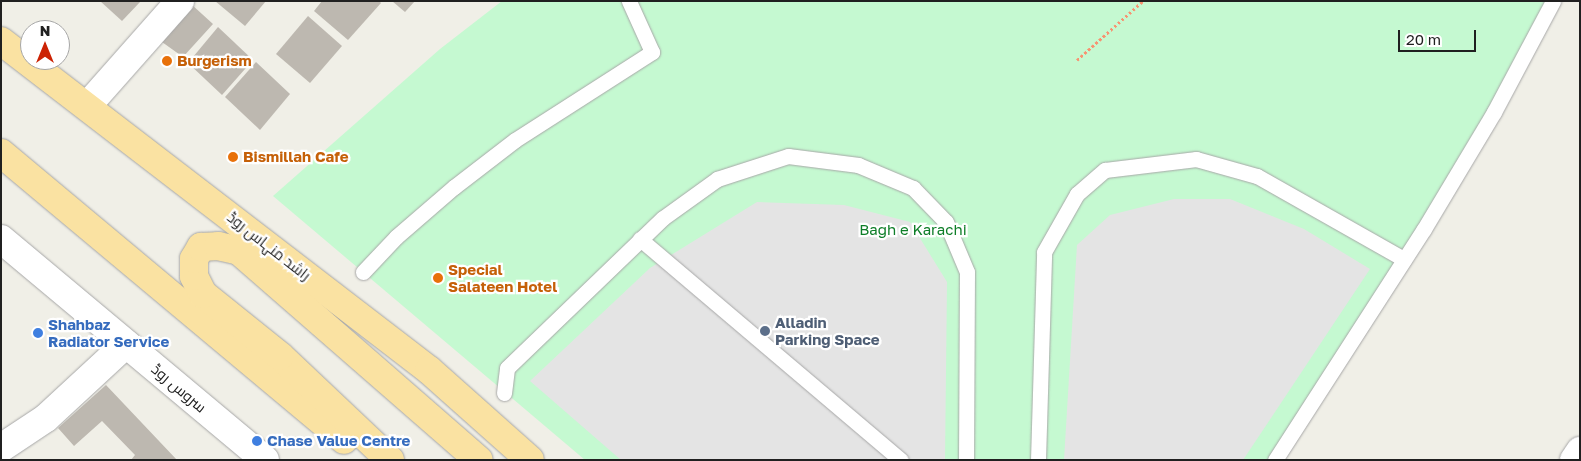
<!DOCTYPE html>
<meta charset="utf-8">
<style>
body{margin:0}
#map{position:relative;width:1581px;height:461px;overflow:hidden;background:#f0efe7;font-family:"Golos Text",Cairo,sans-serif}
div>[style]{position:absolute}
.park>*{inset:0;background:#c5f9d1}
.parking>*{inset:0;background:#e4e4e4}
.building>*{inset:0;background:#bdb8b0}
.path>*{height:3px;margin-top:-1.5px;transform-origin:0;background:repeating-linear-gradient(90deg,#f79371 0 2.5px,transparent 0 5px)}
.roads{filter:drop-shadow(0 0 1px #a7a7a7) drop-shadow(0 0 1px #a7a7a7)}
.service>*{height:15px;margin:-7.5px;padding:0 7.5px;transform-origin:7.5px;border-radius:7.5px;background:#fff}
.minor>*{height:28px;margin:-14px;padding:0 14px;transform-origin:14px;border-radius:14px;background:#fff}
.primary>*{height:28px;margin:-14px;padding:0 14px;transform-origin:14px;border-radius:14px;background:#fae2a2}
.dots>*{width:14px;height:14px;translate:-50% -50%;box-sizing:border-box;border:2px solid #fff;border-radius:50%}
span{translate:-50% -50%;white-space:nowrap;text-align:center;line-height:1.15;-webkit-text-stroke:4.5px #fff;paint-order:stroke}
.food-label{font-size:15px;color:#c56008;font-weight:700}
.left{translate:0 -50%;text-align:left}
.park-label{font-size:15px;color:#0e7e28}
.street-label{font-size:15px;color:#202020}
.service-label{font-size:15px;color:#4e5e75;font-weight:700}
.shop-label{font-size:15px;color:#366cbe;font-weight:700}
.frame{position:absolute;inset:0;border:2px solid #202020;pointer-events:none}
.north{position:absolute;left:20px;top:20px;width:50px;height:50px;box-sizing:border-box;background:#fff;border:1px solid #a6a6a6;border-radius:50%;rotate:0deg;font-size:14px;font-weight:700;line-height:20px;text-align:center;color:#202020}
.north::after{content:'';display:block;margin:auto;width:18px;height:22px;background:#cc2304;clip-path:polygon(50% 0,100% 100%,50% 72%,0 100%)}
.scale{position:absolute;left:1398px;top:30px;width:78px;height:22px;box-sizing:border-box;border:2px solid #202020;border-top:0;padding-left:6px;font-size:15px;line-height:18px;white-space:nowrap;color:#202020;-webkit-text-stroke:4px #fff;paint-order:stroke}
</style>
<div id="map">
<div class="park">
<i style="clip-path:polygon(502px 1px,1553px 1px,1494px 112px,1275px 460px,585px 460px,273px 196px,440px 49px)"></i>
</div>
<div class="parking">
<i style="clip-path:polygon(1174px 199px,1230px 199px,1304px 229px,1370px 269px,1243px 460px,1064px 460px,1077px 245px,1110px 215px)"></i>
<i style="clip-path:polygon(757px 202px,844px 205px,910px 222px,947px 282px,945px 460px,621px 460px,530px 381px,650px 268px)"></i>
</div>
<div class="building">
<i style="clip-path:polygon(100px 1px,141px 1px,122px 21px)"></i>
<i style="clip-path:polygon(215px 1px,266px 1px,245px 26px)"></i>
<i style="clip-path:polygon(322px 1px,379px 1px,381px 3px,348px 40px,314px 11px)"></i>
<i style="clip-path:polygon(392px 1px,415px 1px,405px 12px)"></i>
<i style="clip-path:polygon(191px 4px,213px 24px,183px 57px,162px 42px,175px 28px,172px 25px)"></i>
<i style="clip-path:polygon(308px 16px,342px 46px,310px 83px,276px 54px)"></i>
<i style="clip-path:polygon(218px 27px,253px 60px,222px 95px,188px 63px)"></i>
<i style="clip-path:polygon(256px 62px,290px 94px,260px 130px,225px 97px)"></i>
<i style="clip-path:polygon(106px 385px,177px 460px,131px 460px,135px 455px,102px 421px,74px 446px,58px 428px)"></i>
</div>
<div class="path">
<i style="left:1077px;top:60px;width:89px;rotate:-41.8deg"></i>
</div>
<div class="roads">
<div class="service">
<i style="left:640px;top:239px;width:342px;rotate:40.3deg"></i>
<i style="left:363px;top:272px;width:48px;rotate:-46.7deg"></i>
<i style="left:396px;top:237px;width:77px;rotate:-40.8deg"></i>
<i style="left:454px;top:187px;width:77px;rotate:-37.6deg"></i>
<i style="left:515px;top:140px;width:163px;rotate:-32.7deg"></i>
<i style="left:652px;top:52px;width:56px;rotate:-114.3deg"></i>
<i style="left:504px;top:393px;width:25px;rotate:-83deg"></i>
<i style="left:507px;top:368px;width:216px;rotate:-43.9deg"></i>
<i style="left:663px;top:218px;width:67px;rotate:-35.8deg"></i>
<i style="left:717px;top:179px;width:75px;rotate:-17.9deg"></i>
<i style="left:788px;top:156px;width:71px;rotate:7.3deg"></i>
<i style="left:858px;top:165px;width:60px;rotate:22.7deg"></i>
<i style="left:913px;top:188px;width:47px;rotate:45.9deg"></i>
<i style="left:946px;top:222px;width:54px;rotate:67.2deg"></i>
<i style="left:967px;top:272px;width:188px;rotate:90.3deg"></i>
<i style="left:1038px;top:460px;width:208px;rotate:-88.3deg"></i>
<i style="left:1044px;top:252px;width:67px;rotate:-60.4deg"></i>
<i style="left:1077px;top:194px;width:37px;rotate:-41deg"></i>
<i style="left:1105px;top:170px;width:92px;rotate:-6.9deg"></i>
<i style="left:1196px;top:159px;width:63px;rotate:15.6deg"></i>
<i style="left:1257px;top:176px;width:169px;rotate:29.5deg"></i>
<i style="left:1275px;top:460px;width:275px;rotate:-57.2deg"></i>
<i style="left:1424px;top:229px;width:136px;rotate:-59.1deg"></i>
<i style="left:1494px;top:112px;width:126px;rotate:-62deg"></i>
</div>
<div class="minor">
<i style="left:88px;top:105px;width:139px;rotate:-48.5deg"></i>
<i style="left:1px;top:239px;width:344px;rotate:39.9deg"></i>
<i style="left:1px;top:448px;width:54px;rotate:-33.7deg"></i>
<i style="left:46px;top:418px;width:109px;rotate:-42.8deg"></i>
<i style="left:1574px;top:460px;width:11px;rotate:-56deg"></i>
</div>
<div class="primary">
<i style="left:1px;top:41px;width:540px;rotate:37.55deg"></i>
<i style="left:429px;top:370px;width:135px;rotate:41.7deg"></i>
<i style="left:1px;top:153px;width:447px;rotate:39.9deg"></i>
<i style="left:390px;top:460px;width:151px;rotate:-136.6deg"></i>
<i style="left:280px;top:356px;width:99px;rotate:-141.2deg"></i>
<i style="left:203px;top:294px;width:20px;rotate:-117deg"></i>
<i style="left:194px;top:276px;width:17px;rotate:-90deg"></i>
<i style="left:194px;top:259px;width:14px;rotate:-60deg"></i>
<i style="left:201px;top:247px;width:17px;rotate:-3deg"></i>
<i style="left:218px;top:246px;width:22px;rotate:13deg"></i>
<i style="left:239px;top:251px;width:318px;rotate:41.1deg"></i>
</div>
</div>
<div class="dots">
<i style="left:167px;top:61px;background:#e8710a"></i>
<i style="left:233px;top:157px;background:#e8710a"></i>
<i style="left:438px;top:278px;background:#e8710a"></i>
<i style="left:765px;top:331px;background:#5c6f8a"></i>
<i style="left:38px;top:333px;background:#3f7fe0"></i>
<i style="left:257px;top:441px;background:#3f7fe0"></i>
</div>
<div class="food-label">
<span class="left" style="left:177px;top:61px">Burgerism</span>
<span class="left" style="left:243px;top:157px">Bismillah Cafe</span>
<span class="left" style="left:448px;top:278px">Special<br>Salateen Hotel</span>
</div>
<div class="park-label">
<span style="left:913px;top:230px">Bagh e Karachi</span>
</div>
<div class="street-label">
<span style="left:269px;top:246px;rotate:38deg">راشد منہاس روڈ</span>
<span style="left:179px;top:388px;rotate:40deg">سروس روڈ</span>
</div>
<div class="service-label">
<span class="left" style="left:775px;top:331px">Alladin<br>Parking Space</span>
</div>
<div class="shop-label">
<span class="left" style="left:48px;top:333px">Shahbaz<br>Radiator Service</span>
<span class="left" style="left:267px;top:441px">Chase Value Centre</span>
</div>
<div class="frame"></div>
<div class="north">N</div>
<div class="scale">20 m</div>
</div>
